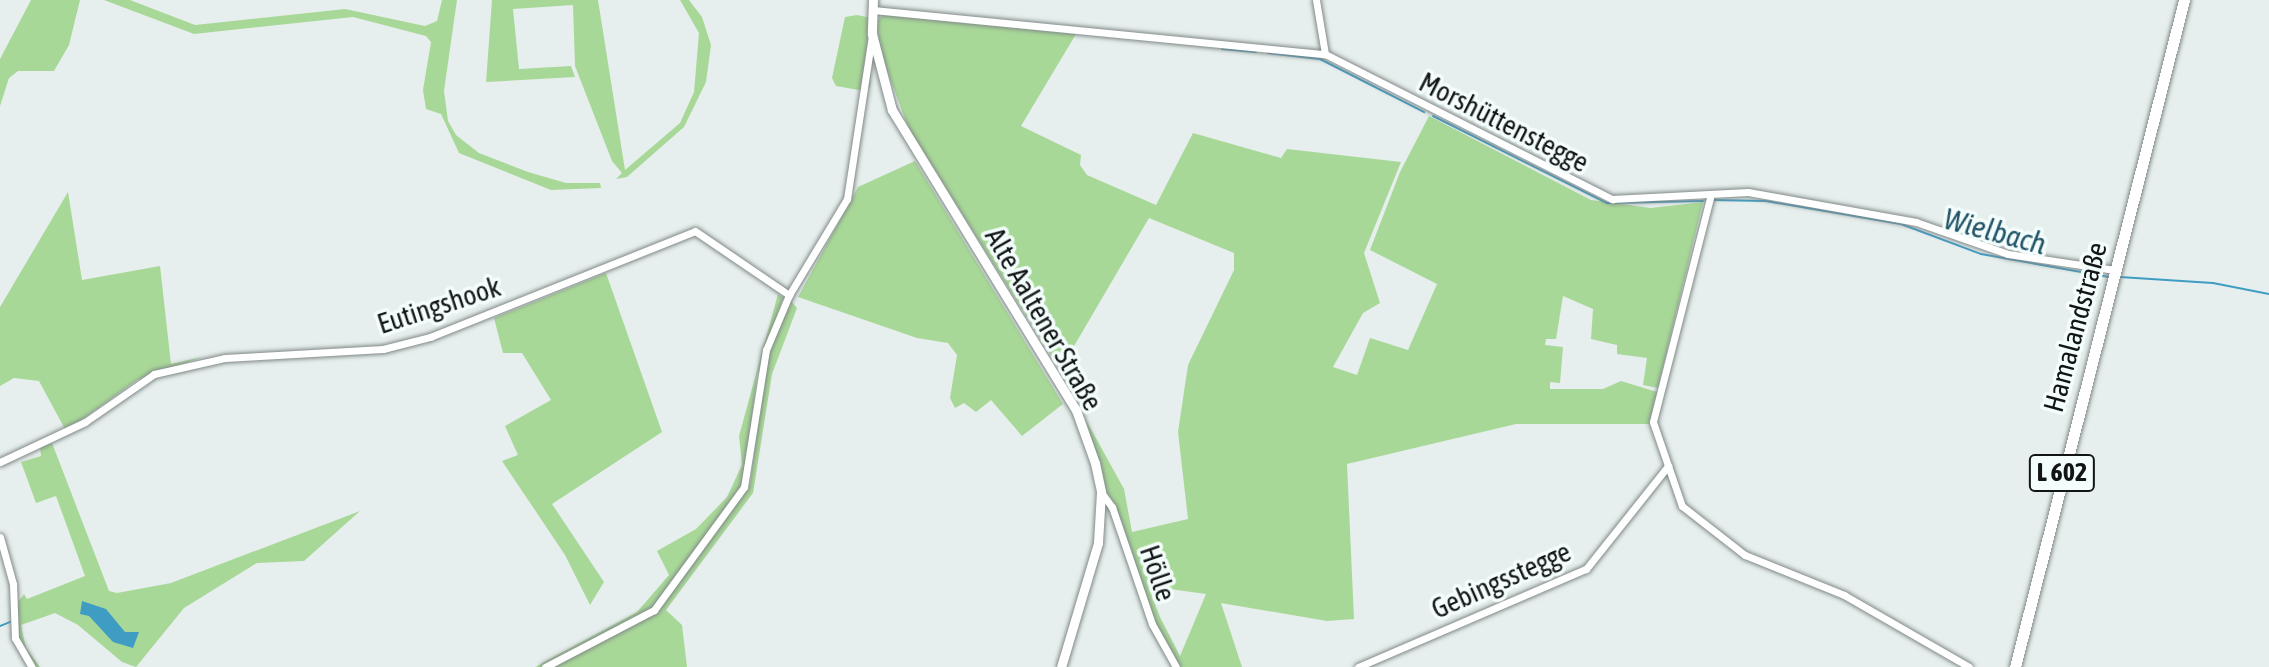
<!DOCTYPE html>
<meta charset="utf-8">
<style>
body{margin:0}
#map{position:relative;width:2269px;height:667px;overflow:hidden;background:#e6efed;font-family:"Asap Condensed",sans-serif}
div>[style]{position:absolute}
.green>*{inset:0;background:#a8d898}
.water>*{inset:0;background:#3f9cc3}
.stream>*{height:2px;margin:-1px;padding:0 1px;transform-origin:1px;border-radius:1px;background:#3f9cc3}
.roads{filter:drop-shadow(0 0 2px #818988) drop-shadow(0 0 2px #818988)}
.minor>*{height:7px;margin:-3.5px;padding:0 3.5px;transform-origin:3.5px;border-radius:3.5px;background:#fff}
.tertiary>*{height:9px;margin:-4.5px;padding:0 4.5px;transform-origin:4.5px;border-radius:4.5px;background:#fff}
.primary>*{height:11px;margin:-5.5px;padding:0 5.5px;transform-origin:5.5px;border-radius:5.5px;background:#fff}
span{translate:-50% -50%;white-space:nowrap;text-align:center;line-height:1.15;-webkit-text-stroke:7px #f3fdfb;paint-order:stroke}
.shield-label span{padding:2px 6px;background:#f3fdfb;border:2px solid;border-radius:6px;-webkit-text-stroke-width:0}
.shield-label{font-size:26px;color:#121515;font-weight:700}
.street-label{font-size:28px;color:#121515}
.water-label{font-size:30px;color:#215368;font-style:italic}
</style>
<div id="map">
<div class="green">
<i style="clip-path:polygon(31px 0,80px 0,69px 45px,54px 71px,18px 71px,9px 78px,0 106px,0 59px)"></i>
<i style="clip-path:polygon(104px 0,130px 0,195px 25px,345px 9px,425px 26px,437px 21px,442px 0,457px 0,444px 91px,448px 121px,456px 135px,479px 153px,528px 172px,566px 183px,600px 183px,601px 188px,551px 190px,459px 153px,441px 114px,426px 109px,423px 90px,431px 42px,426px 36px,353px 17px,194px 34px)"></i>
<i style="clip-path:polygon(492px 0,598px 0,625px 170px,680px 123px,694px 92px,699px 33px,680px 0,689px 0,702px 17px,711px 45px,706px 82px,684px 127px,627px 177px,616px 179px,622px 173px,612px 161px,575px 66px,573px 5px,513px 9px,519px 69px,571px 66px,575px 77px,486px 82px)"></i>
<i style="clip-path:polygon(857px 15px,871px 18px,872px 36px,870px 87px,859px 90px,836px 86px,832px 78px,845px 17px)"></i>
<i style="clip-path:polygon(evenodd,883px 15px,1076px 34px,1021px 126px,1081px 155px,1080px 165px,1087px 175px,1156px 205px,1193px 133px,1281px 158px,1287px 149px,1401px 162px,1364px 253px,1380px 303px,1363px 313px,1333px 367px,1357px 375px,1370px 338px,1408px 350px,1437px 284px,1370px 250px,1400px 172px,1429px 116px,1591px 200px,1651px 208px,1703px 202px,1658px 388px,1643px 385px,1647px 358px,1617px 354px,1617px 345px,1591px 339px,1593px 309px,1563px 296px,1556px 339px,1546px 339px,1545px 345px,1563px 347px,1560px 383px,1550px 382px,1550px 389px,1603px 389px,1621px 381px,1657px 392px,1650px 424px,1516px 424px,1347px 464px,1354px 619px,1327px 621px,1221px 603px,1242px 667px,1179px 667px,1154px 622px,1103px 491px,1086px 420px,1124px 489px,1132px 532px,1188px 519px,1178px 432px,1188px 365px,1234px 270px,1234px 253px,1149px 218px,1060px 370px,909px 129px,880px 52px,877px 21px,883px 15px,1148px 586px,1206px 594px,1180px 656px,1160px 617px,1148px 586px)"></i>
<i style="clip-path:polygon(915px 161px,1063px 404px,1022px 436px,991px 400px,976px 412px,964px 403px,955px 408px,950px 398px,957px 355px,948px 343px,917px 338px,798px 297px,858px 187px)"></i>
<i style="clip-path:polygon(68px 192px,82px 280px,160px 266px,171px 364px,202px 357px,137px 380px,66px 431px,39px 381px,14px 378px,0 386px,0 307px)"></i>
<i style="clip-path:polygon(606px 273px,662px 432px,552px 504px,604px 582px,590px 605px,565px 555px,502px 461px,518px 455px,505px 426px,551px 400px,522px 353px,503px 353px,494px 318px)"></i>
<i style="clip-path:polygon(778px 294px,783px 298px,757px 375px,744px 482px,671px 583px,750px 485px,767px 357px,791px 301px,797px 308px,772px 374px,753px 493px,666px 610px,682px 625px,687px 667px,535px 667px,637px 612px,669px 575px,657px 551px,696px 529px,727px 497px,742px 465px,739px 436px)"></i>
<i style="clip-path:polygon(52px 443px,109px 591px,117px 593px,171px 583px,360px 511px,304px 561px,257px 563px,184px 608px,136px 667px,122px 662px,78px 625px,55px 613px,21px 625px,26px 648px,40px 667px,34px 667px,17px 637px,15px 606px,24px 594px,27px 599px,85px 576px,56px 496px,36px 503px,21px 462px,41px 456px,40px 447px)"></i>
</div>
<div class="water">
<i style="clip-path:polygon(82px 601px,106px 609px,125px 632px,139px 632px,133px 648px,113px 642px,89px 616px,80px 614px)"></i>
</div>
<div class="stream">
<i style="left:1222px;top:49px;width:34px;rotate:5deg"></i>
<i style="left:1268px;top:53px;width:52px;rotate:6.6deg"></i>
<i style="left:1320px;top:59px;width:117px;rotate:27deg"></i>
<i style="left:1433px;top:116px;width:195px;rotate:26.6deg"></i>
<i style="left:1607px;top:203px;width:96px;rotate:-1.2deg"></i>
<i style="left:1713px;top:200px;width:53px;rotate:1.1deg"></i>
<i style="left:1766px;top:201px;width:137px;rotate:9.7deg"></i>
<i style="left:1901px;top:224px;width:85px;rotate:20.6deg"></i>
<i style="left:1981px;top:254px;width:130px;rotate:10.2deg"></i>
<i style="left:2120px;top:277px;width:93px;rotate:3.7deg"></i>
<i style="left:2213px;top:283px;width:57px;rotate:11.1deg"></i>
<i style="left:0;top:626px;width:11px;rotate:-22deg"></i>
</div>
<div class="roads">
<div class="minor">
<i style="left:1316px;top:0;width:55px;rotate:80.5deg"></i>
<i style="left:873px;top:10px;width:454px;rotate:5.6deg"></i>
<i style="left:1325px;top:54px;width:322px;rotate:26.8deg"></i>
<i style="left:1612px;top:199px;width:136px;rotate:-2.9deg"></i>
<i style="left:1748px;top:192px;width:171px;rotate:10.1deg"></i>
<i style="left:1916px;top:222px;width:97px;rotate:19.2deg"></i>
<i style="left:2008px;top:254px;width:108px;rotate:8.5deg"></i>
<i style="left:1711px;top:194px;width:235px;rotate:104.3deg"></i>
<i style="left:1653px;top:422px;width:89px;rotate:71deg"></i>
<i style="left:1682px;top:506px;width:80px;rotate:37.9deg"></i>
<i style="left:1745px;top:555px;width:107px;rotate:22deg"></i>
<i style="left:1844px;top:595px;width:144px;rotate:29.9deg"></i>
<i style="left:0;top:462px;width:94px;rotate:-25.2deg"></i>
<i style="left:85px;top:422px;width:84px;rotate:-34.8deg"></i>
<i style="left:154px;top:374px;width:73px;rotate:-12.7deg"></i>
<i style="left:225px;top:358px;width:158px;rotate:-3.3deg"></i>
<i style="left:383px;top:349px;width:49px;rotate:-14.3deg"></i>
<i style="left:430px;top:337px;width:285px;rotate:-21.8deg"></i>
<i style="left:695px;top:231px;width:114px;rotate:34.2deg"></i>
<i style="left:1101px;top:492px;width:19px;rotate:54deg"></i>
<i style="left:1112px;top:507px;width:124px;rotate:71.1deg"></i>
<i style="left:1152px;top:624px;width:49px;rotate:60.8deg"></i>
<i style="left:0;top:537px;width:49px;rotate:74.5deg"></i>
<i style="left:13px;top:584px;width:54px;rotate:87.9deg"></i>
<i style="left:15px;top:638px;width:34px;rotate:60deg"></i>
<i style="left:545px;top:667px;width:123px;rotate:-27.6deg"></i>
<i style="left:654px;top:610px;width:152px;rotate:-53.8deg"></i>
<i style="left:744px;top:487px;width:139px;rotate:-80.9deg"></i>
<i style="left:766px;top:350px;width:60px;rotate:-67.3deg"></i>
<i style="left:789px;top:295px;width:112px;rotate:-58.9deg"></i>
<i style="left:847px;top:199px;width:165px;rotate:-81.3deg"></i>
<i style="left:1358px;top:667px;width:248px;rotate:-23.3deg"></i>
<i style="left:1586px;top:569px;width:132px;rotate:-51.5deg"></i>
</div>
<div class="tertiary">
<i style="left:873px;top:0;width:34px;rotate:92deg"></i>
<i style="left:872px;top:34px;width:79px;rotate:75.3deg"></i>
<i style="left:892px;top:110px;width:352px;rotate:58.5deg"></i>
<i style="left:1076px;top:410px;width:56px;rotate:70.3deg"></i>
<i style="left:1095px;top:463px;width:30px;rotate:78deg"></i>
<i style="left:1101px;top:492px;width:51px;rotate:93.4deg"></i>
<i style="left:1098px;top:543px;width:129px;rotate:106.6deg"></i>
</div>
<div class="primary">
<i style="left:2015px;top:667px;width:688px;rotate:-75.78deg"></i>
</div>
</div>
<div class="shield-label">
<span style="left:2062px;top:473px">L 602</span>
</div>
<div class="street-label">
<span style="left:1504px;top:122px;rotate:27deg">Morshüttenstegge</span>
<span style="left:439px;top:305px;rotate:-18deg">Eutingshook</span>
<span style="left:1044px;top:319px;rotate:60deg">Alte Aaltener Straße</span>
<span style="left:2075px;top:327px;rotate:-75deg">Hamalandstraße</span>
<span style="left:1158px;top:573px;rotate:71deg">Hölle</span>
<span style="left:1501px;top:580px;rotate:-24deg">Gebingsstegge</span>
</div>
<div class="water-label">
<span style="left:1995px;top:231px;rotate:15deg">Wielbach</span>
</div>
</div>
